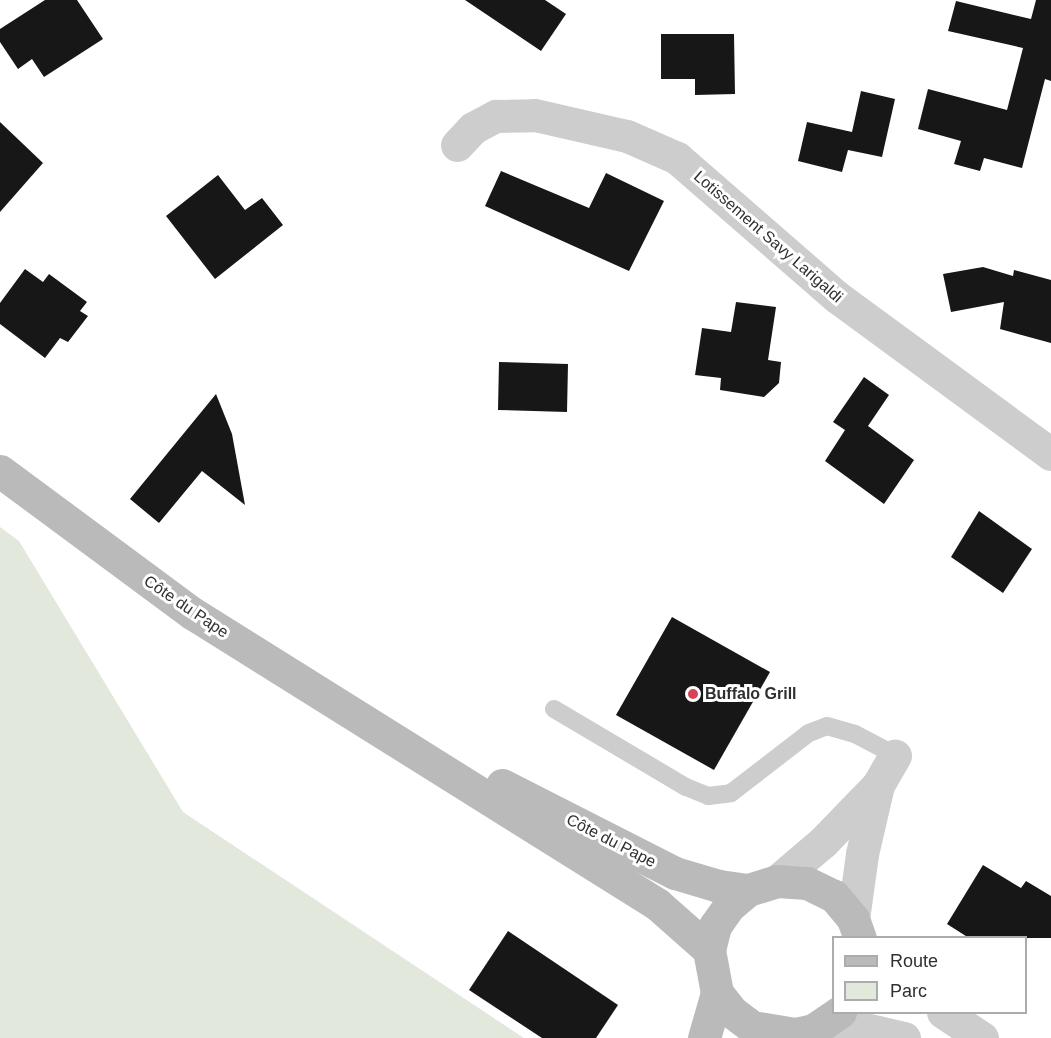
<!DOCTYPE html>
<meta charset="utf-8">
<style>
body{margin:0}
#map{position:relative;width:1051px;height:1038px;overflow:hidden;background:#fff;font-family:Arial,sans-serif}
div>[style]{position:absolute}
.green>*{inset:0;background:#e3e8dc}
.building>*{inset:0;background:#171717}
.service>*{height:18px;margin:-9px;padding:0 9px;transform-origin:9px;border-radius:9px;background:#cdcdcd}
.minor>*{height:33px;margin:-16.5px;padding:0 16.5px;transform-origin:16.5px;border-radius:16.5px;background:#cdcdcd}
.tertiary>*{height:33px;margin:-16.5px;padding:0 16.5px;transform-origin:16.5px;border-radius:16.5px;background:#cdcdcd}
.secondary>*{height:33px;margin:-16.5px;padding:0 16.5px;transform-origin:16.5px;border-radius:16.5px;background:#bababa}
.dots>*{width:16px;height:16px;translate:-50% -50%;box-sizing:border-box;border:3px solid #fff;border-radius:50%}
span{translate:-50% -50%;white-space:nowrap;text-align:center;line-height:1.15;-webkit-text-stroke:6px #fff;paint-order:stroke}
.street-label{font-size:16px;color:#303030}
.poi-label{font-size:16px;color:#303030;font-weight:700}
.left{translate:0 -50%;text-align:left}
.legend{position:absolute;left:832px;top:936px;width:195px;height:78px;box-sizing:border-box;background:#fff;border:2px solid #acacac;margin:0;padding:8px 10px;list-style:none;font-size:18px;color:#303030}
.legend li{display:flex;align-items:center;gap:12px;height:30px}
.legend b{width:30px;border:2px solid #acacac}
</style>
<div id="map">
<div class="green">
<i style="clip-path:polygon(0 527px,19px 541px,183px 812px,524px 1038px,0 1038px)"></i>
</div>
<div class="building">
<i style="clip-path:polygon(45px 0,77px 0,103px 39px,44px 77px,32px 59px,18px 69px,0 42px,0 29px)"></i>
<i style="clip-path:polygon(465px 0,545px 0,566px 14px,541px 51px)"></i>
<i style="clip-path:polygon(1036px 0,1051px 0,1051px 81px,1045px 79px,1022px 168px,984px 158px,980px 171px,954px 164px,961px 141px,918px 129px,928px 89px,1007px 110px,1023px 48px,948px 31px,956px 1px,1031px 19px)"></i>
<i style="clip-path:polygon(661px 34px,734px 34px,735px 94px,695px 95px,695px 79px,661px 79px)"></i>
<i style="clip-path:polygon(861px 91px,895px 99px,882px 157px,848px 150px,842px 172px,798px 161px,807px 122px,852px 132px)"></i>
<i style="clip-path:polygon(0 122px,43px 163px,0 212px)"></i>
<i style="clip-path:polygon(501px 171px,589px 208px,606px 173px,664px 201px,629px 271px,485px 206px)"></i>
<i style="clip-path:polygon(218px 175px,245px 210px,262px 198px,283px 225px,215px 279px,166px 216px)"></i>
<i style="clip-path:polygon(983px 267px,1013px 276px,1014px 270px,1051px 280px,1051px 343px,1000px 329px,1004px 302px,951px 312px,943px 274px)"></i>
<i style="clip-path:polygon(25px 269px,43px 282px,49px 274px,87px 302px,80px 311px,88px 316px,68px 342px,60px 338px,45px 358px,0 324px,0 303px)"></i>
<i style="clip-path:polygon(736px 302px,776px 307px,768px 360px,781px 362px,779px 383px,764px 397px,720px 390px,721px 378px,695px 375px,702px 328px,731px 332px)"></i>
<i style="clip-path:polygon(499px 362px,568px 364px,567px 412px,498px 410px)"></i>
<i style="clip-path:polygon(864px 377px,889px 395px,868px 426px,914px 460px,884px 504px,825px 461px,845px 430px,833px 422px)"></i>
<i style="clip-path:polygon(216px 394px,232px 434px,245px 505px,202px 471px,159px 523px,130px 499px)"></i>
<i style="clip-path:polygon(979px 511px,1032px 549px,1003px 593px,951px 557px)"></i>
<i style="clip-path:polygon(672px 617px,770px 672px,714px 770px,616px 715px)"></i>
<i style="clip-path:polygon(983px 865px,1021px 888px,1026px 881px,1051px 896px,1051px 938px,969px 938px,947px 924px)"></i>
<i style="clip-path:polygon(508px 931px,618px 1005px,596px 1038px,542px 1038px,469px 990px)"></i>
</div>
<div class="service">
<i style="left:554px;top:709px;width:153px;rotate:30.6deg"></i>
<i style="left:686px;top:787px;width:24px;rotate:22deg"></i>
<i style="left:708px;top:796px;width:23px;rotate:-7deg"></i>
<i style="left:731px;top:793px;width:98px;rotate:-37.6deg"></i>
<i style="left:809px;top:733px;width:19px;rotate:-21deg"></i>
<i style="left:827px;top:726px;width:29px;rotate:16deg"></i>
<i style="left:855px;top:734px;width:45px;rotate:27.7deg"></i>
</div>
<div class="minor">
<i style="left:457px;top:145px;width:23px;rotate:-47deg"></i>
<i style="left:473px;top:128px;width:26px;rotate:-28deg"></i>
<i style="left:496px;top:116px;width:39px;rotate:-1deg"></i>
<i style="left:535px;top:115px;width:94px;rotate:12.9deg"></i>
<i style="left:627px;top:136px;width:55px;rotate:23.7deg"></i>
<i style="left:677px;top:158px;width:212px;rotate:41deg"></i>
<i style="left:837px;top:297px;width:265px;rotate:36.3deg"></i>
<i style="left:777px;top:881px;width:60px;rotate:-40.3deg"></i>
<i style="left:823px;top:842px;width:78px;rotate:-46deg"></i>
<i style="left:853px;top:919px;width:66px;rotate:-82.1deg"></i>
<i style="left:862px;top:854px;width:71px;rotate:-76.9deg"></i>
<i style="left:878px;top:785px;width:34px;rotate:-60deg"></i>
</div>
<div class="tertiary">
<i style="left:943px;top:1012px;width:47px;rotate:33.7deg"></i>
<i style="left:830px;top:1021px;width:76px;rotate:12.9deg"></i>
</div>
<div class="secondary">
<i style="left:0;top:471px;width:239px;rotate:36.5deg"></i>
<i style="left:192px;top:613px;width:549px;rotate:32.04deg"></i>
<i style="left:657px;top:904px;width:69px;rotate:41.5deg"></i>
<i style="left:502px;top:785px;width:194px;rotate:27deg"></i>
<i style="left:675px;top:873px;width:46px;rotate:16.5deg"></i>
<i style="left:719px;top:886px;width:29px;rotate:8deg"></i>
<i style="left:840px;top:1012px;width:32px;rotate:146deg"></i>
<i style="left:813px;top:1030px;width:18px;rotate:167deg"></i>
<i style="left:795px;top:1034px;width:44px;rotate:-170.8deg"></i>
<i style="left:752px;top:1027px;width:25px;rotate:-143deg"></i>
<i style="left:732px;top:1012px;width:24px;rotate:-128deg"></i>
<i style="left:717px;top:993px;width:44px;rotate:-100.5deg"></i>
<i style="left:709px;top:950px;width:25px;rotate:-76deg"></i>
<i style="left:715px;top:926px;width:24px;rotate:-55deg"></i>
<i style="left:729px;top:906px;width:25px;rotate:-40deg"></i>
<i style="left:748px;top:890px;width:30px;rotate:-17deg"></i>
<i style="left:777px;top:881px;width:30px;rotate:4deg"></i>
<i style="left:807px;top:883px;width:30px;rotate:26deg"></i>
<i style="left:834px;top:896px;width:30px;rotate:50deg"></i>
<i style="left:853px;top:919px;width:20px;rotate:70deg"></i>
<i style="left:704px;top:1038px;width:47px;rotate:-73.9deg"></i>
</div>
<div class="dots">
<i style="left:693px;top:694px;background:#d54354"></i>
</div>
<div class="street-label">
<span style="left:768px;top:237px;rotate:41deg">Lotissement Savy Larigaldi</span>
<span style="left:186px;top:607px;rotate:34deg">Côte du Pape</span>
<span style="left:611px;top:841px;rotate:27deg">Côte du Pape</span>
</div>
<div class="poi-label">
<span class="left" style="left:705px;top:694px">Buffalo Grill</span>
</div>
<ul class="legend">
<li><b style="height:8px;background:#bababa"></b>Route</li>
<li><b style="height:16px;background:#e3e8dc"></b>Parc</li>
</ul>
</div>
